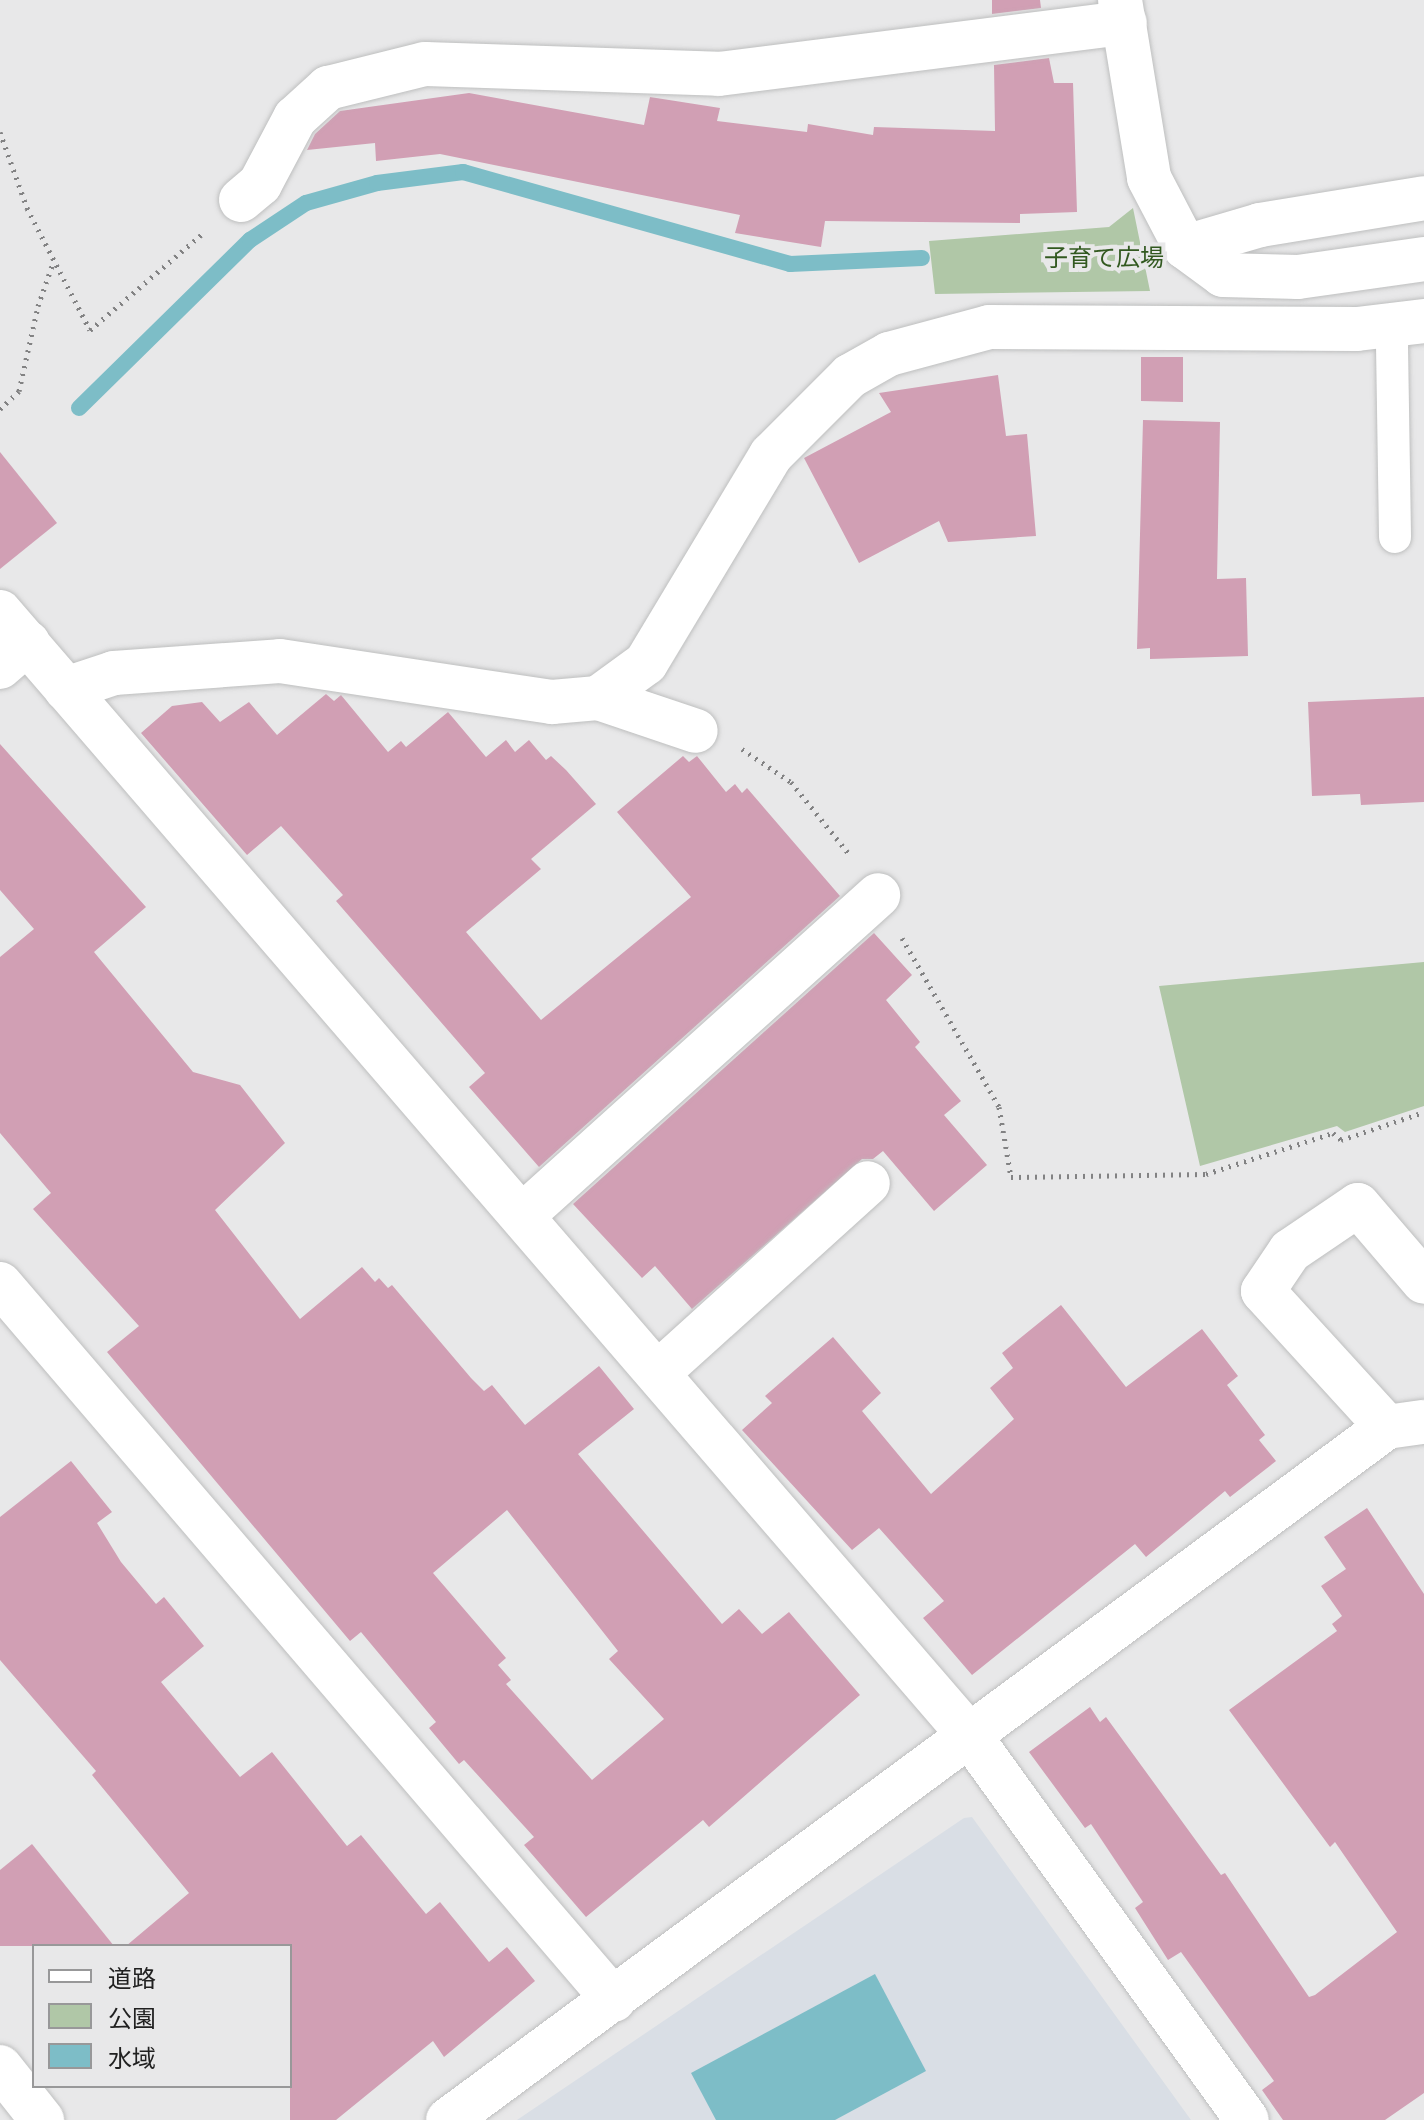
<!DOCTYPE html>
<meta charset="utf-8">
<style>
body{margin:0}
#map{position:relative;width:1424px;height:2120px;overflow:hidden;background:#e8e8e9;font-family:"Work Sans","Noto Sans JP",sans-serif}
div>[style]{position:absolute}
.built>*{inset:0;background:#d9dee5}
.green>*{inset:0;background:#b0c7a7}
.water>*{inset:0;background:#7dbdc7}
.stream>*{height:16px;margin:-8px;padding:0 8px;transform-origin:8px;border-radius:8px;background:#7dbdc7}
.building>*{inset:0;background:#d19fb4}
.path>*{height:5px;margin-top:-2.5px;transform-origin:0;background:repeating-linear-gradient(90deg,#828283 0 2px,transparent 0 8px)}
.roads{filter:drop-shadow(0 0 2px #bebfbf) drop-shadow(0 0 2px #bebfbf)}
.service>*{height:32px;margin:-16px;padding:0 16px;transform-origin:16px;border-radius:16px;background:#fff}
.minor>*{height:44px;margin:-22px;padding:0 22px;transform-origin:22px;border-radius:22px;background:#fff}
span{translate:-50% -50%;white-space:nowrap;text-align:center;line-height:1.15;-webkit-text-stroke:8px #e8e8e9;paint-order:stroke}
.park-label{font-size:24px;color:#325920}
.legend{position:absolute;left:32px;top:1944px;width:260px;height:144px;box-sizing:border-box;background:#e8e8e9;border:2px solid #989899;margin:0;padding:10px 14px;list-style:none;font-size:24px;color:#212121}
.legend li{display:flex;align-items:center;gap:16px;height:40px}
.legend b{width:40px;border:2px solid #989899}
</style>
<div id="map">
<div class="built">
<i style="clip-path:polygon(972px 1817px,1191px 2120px,517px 2120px,964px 1818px)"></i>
</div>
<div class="green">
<i style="clip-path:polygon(1133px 208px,1150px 291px,935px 294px,929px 241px,1109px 227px)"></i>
<i style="clip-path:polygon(1424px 962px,1424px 1106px,1345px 1132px,1337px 1126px,1200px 1166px,1159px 986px)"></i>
</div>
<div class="water">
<i style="clip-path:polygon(875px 1974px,926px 2071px,835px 2120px,716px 2120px,691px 2073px)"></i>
</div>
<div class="stream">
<i style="left:79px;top:408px;width:240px;rotate:-44.5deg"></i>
<i style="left:250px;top:240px;width:67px;rotate:-33.5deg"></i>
<i style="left:306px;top:203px;width:74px;rotate:-15.7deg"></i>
<i style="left:377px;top:183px;width:87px;rotate:-7.3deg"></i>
<i style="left:463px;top:172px;width:340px;rotate:15.7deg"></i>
<i style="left:790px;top:264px;width:132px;rotate:-2.6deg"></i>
</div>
<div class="building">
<i style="clip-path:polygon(992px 0,1040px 0,1041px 8px,992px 14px)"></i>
<i style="clip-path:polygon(1049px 58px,1054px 83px,1073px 83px,1077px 212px,1020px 214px,1020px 223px,825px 221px,821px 247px,735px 233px,740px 215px,440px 154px,376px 161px,375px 143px,307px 150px,315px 134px,340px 111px,469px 93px,644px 125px,650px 97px,720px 108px,717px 121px,807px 132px,808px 124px,873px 135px,874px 127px,995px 131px,994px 65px)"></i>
<i style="clip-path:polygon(1141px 357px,1183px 357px,1183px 402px,1141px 401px)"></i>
<i style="clip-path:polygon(998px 375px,1006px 436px,1027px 434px,1036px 536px,948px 542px,939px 521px,859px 563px,804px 458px,891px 412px,879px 393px)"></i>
<i style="clip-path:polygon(1143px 420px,1220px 422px,1217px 579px,1246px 578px,1248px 656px,1150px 659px,1150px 648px,1137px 649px)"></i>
<i style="clip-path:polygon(0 452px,57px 523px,0 569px)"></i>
<i style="clip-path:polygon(326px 694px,334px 701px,341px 695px,388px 752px,401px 741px,406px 747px,448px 712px,486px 757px,506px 740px,515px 752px,529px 740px,546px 760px,551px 756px,566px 770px,596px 804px,531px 859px,541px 869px,466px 932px,541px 1020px,691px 897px,617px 812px,683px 756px,689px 762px,697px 756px,726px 792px,735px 784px,742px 793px,747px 788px,840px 896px,539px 1167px,469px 1087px,485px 1073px,336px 901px,343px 895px,281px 826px,247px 855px,141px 733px,172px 706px,202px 702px,220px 722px,249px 702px,277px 735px)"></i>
<i style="clip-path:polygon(1424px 697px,1424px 802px,1361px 805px,1360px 794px,1312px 796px,1308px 702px)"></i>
<i style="clip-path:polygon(evenodd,0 744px,146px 907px,94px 952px,193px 1072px,240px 1085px,285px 1143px,215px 1210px,300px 1319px,362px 1267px,375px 1282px,379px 1278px,388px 1288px,392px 1285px,471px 1378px,484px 1391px,492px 1385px,525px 1425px,599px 1366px,634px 1409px,578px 1454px,722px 1624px,739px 1609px,762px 1634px,789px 1612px,860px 1695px,709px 1827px,703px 1820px,586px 1917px,524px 1845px,534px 1837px,464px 1760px,459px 1764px,429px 1728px,436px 1722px,361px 1632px,350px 1641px,107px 1352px,139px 1326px,33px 1209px,51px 1193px,0 1133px,0 957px,34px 929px,0 890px,0 744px,507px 1510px,618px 1651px,609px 1659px,664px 1719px,592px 1780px,506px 1684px,511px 1680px,498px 1665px,506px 1658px,433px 1573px,507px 1510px)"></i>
<i style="clip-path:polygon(874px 933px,912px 975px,886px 1000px,920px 1042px,915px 1047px,961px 1101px,944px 1115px,987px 1165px,934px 1211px,883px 1151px,873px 1159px,862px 1159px,692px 1309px,655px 1266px,642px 1278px,573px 1204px)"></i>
<i style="clip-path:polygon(1061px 1305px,1126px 1387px,1202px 1329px,1238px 1376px,1227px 1385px,1265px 1435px,1259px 1440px,1276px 1461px,1230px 1497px,1225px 1491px,1146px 1557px,1135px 1544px,972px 1675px,923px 1618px,944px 1601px,879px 1528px,852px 1550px,742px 1430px,772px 1403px,765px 1396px,833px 1337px,881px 1393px,862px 1411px,931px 1494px,1014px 1419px,990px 1388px,1013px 1368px,1002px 1353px)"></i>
<i style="clip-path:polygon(71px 1461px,112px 1512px,97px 1523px,121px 1562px,156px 1604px,164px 1597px,204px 1646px,161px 1682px,240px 1777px,272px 1752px,347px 1846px,361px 1835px,426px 1914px,440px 1902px,489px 1962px,507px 1947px,535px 1981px,444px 2057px,433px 2041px,336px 2120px,290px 2120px,290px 1946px,126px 1946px,189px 1893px,92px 1775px,96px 1771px,0 1660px,0 1517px)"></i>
<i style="clip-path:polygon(1367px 1508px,1424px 1594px,1424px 2093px,1385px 2120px,1283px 2120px,1262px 2090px,1274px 2081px,1181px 1952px,1168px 1960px,1135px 1908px,1143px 1902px,1091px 1824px,1085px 1828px,1029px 1752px,1090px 1707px,1100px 1722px,1106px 1717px,1221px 1875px,1225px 1873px,1309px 1997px,1315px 1995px,1397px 1932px,1335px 1842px,1330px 1847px,1229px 1710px,1337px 1631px,1332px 1624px,1342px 1616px,1321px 1586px,1346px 1569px,1324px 1537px)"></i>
<i style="clip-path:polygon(32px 1844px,114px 1946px,0 1946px,0 1870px)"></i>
</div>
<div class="path">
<i style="left:0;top:132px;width:81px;rotate:70.4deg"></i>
<i style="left:27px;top:208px;width:137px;rotate:62.7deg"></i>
<i style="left:90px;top:330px;width:149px;rotate:-40.6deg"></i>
<i style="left:0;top:409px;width:26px;rotate:-43deg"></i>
<i style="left:19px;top:391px;width:87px;rotate:-77.4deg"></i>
<i style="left:38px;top:306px;width:46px;rotate:-70.8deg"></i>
<i style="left:742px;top:749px;width:59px;rotate:34deg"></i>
<i style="left:791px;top:782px;width:94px;rotate:51.1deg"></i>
<i style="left:902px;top:938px;width:195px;rotate:60.1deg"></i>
<i style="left:999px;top:1107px;width:71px;rotate:80.3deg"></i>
<i style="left:1011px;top:1177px;width:195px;rotate:-0.9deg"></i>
<i style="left:1206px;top:1174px;width:133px;rotate:-17.9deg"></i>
<i style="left:1333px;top:1133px;width:11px;rotate:41deg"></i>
<i style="left:1341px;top:1140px;width:88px;rotate:-18.6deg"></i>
</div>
<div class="roads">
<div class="service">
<i style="left:1387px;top:326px;width:20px;rotate:75deg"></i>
<i style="left:1392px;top:345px;width:192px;rotate:89.1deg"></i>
</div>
<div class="minor">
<i style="left:1120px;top:0;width:180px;rotate:80.7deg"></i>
<i style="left:1149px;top:178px;width:78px;rotate:62.4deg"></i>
<i style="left:1185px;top:247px;width:47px;rotate:36.4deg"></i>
<i style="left:1223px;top:275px;width:75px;rotate:1.5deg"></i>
<i style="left:1298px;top:277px;width:127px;rotate:-8.1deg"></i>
<i style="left:241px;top:200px;width:25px;rotate:-40deg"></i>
<i style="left:260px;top:184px;width:75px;rotate:-62.1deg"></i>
<i style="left:295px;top:118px;width:45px;rotate:-42.3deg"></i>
<i style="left:328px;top:88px;width:100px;rotate:-13.9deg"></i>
<i style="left:425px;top:64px;width:294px;rotate:1.9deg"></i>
<i style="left:719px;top:74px;width:409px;rotate:-7.2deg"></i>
<i style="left:1185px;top:247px;width:78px;rotate:-16.3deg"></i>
<i style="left:1260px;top:225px;width:166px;rotate:-9.3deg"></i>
<i style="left:0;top:612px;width:1485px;rotate:49.21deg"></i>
<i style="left:970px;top:1736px;width:473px;rotate:54.2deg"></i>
<i style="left:0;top:667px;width:37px;rotate:-41deg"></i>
<i style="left:66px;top:689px;width:51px;rotate:-18.4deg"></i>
<i style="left:114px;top:673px;width:166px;rotate:-4.1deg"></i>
<i style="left:280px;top:661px;width:275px;rotate:8.6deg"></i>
<i style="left:552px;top:702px;width:46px;rotate:-5deg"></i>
<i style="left:598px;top:698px;width:103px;rotate:18.6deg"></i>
<i style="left:598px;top:698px;width:59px;rotate:-36.1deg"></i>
<i style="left:646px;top:663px;width:243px;rotate:-59deg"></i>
<i style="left:771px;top:455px;width:112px;rotate:-45deg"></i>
<i style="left:850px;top:376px;width:45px;rotate:-29.4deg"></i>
<i style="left:889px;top:354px;width:104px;rotate:-15.1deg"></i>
<i style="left:989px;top:327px;width:368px;rotate:0.3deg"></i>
<i style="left:1357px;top:329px;width:67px;rotate:-6.8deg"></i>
<i style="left:523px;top:1215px;width:478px;rotate:-42deg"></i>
<i style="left:0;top:1284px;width:943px;rotate:49.39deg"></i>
<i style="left:660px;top:1371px;width:280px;rotate:-42.1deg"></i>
<i style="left:1387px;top:1427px;width:184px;rotate:-132.4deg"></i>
<i style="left:1263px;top:1291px;width:48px;rotate:-56deg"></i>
<i style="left:1290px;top:1251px;width:82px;rotate:-34.1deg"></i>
<i style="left:1358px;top:1205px;width:101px;rotate:49.4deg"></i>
<i style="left:0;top:2067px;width:68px;rotate:51.6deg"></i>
<i style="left:448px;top:2120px;width:1167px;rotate:-36.43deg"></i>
<i style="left:1387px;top:1427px;width:37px;rotate:-8deg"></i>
</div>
</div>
<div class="park-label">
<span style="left:1104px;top:259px">子育て広場</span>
</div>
<ul class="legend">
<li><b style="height:10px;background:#fff"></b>道路</li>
<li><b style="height:22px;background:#b0c7a7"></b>公園</li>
<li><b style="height:22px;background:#7dbdc7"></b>水域</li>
</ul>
</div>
